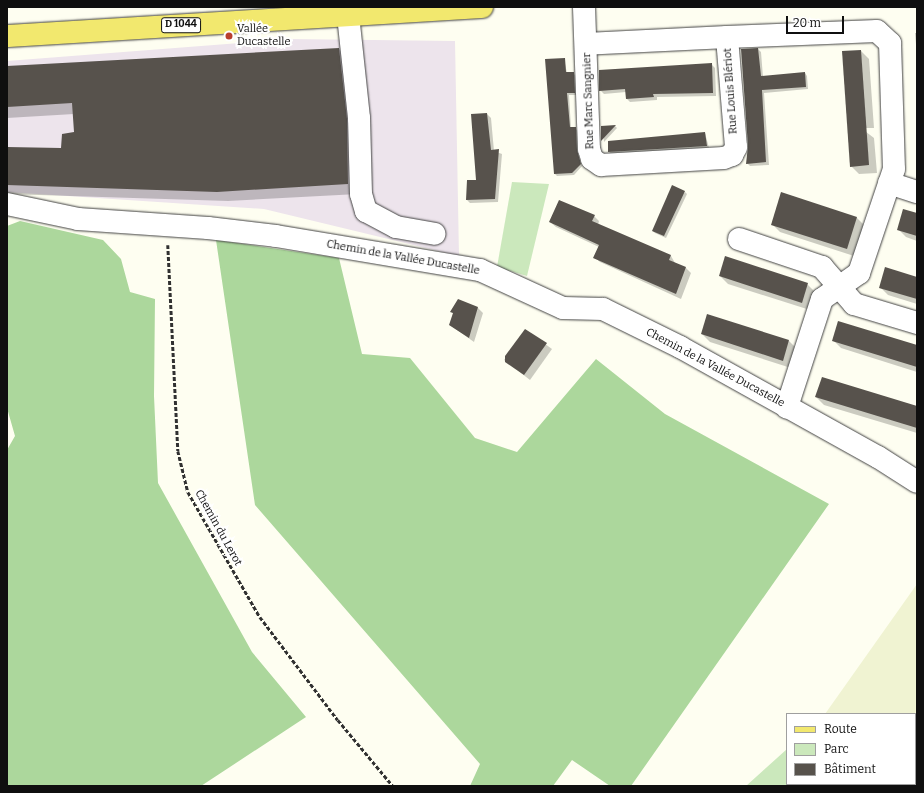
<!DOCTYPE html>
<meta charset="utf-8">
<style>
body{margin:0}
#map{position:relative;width:924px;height:793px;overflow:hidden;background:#fefef1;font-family:Bitter,serif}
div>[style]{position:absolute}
.industrial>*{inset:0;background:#ede4ec}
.farmland>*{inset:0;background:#f0f3d2}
.green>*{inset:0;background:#cbe8bc}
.forest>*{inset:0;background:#acd79c}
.shadow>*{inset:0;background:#0003}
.building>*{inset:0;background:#57524c}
.path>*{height:2.5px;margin-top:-1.25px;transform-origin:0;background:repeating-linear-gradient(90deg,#313131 0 4px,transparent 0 6px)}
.roads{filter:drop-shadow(0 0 1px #424242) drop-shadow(0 0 1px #424242)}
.minor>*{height:22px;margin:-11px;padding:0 11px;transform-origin:11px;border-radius:11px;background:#fff}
.major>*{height:22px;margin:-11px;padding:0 11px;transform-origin:11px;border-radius:11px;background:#f2e86e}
.dots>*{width:11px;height:11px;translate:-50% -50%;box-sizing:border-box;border:2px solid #fff;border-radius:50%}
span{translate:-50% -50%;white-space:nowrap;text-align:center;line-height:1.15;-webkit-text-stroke:4px #fff;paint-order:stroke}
.shield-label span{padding:1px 3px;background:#fff;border:1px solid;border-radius:3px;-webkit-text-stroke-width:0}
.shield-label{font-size:10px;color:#0f0f0f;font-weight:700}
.poi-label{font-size:11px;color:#0f0f0f}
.left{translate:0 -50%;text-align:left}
.street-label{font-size:11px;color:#0f0f0f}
.frame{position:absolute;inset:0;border:8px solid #0f0f0f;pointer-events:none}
.legend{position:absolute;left:786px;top:713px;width:130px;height:72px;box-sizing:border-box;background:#fff;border:1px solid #9f9f9f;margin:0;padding:5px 7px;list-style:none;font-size:12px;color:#0f0f0f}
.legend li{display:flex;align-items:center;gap:8px;height:20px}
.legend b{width:20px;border:1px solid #9f9f9f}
.scale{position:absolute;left:786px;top:16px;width:58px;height:18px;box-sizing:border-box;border:2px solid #0f0f0f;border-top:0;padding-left:5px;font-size:12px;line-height:14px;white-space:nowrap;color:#0f0f0f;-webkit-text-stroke:3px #fff;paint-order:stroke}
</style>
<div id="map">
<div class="industrial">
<i style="clip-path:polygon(290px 39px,455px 41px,459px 256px,264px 209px,7px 192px,7px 61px)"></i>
</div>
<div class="farmland">
<i style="clip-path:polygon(917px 584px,917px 786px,895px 786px,893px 784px,915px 784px,915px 714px,825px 714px)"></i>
</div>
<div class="green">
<i style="clip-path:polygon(512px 182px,549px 184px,527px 276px,497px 267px)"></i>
<i style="clip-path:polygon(787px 749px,787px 784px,895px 786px,746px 786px)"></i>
</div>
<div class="forest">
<i style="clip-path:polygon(20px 221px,103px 240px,121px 259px,130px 292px,155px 299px,154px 396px,158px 483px,252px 652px,306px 717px,201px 786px,7px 786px,7px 450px,15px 436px,7px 408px,7px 226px)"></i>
<i style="clip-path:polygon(216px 240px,339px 258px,362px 354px,410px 358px,475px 438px,517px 452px,596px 359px,665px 414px,829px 504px,631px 786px,610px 786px,572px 760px,553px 786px,470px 786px,480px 764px,255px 505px)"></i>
</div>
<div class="shadow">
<i style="clip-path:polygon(915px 33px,917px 33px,917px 56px)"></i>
<i style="clip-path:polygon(339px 49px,349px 59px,358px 194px,228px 201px,7px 194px,7px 148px,62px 149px,75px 133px,74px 114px,7px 118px,7px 67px)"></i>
<i style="clip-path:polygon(758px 49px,761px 52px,763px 77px,805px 73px,807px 76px,808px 89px,764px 93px,769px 165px,750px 166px,747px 163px)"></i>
<i style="clip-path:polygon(861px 51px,869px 59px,874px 128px,861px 128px,874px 138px,877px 173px,859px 174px,851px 166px)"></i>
<i style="clip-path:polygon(564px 59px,567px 73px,576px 75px,576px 95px,569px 95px,571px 128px,578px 130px,578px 153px,582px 166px,574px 175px,557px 176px,555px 174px,546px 60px)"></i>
<i style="clip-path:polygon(711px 64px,715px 68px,716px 96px,657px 97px,657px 100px,630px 102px,626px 98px,626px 92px,604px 94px,600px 90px)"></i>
<i style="clip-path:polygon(487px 114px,491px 118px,494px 151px,502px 154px,498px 202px,470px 203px,467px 200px,477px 181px)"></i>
<i style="clip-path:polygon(615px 126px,617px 128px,604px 142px,602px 127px)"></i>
<i style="clip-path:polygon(705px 133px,709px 148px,612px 154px,609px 152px)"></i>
<i style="clip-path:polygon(685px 192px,687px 194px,666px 238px,655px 233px,653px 231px)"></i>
<i style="clip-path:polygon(782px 193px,857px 218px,865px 226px,854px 256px,780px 232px,772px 224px)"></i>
<i style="clip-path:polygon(917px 214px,917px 241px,906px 237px,898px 229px)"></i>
<i style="clip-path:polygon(594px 216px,599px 221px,598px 225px,671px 256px,675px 263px,686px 268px,691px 273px,681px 299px,600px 262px,594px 257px,599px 247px,556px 227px,550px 222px)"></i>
<i style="clip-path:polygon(720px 276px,807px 284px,815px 292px,810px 310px,728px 284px)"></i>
<i style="clip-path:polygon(917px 278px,917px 304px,888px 295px,880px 287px)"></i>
<i style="clip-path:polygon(458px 300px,478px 308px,483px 313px,474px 342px,450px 325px,454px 314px,451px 311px)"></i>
<i style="clip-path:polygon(708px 315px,789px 341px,797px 349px,791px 368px,710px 342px,702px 334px)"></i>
<i style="clip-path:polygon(526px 330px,552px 349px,530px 380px,504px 360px)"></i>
<i style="clip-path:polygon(833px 340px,917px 346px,917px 372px,841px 348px)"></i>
<i style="clip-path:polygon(816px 397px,917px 407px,917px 433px,824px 405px)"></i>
</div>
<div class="building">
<i style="clip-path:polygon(339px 48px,347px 119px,348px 184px,217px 192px,7px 185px,7px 147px,61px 148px,62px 134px,74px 132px,72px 103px,7px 107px,7px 66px)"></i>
<i style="clip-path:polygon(758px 48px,761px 76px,805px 72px,806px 87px,762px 90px,766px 162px,746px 164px,748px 146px,741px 49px)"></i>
<i style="clip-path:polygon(861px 50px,869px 165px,850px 167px,842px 51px)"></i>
<i style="clip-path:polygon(565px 58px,566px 72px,574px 72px,575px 93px,567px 93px,570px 127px,576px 127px,577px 150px,581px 164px,572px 173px,554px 174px,545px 59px)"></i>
<i style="clip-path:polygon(712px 63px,713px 93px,653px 94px,654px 97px,626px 99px,625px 89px,599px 91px,599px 70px)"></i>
<i style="clip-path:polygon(487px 113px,491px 150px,499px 149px,495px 199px,466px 200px,467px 180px,476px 180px,471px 114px)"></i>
<i style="clip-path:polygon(616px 125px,601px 141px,601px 126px)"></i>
<i style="clip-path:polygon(705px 132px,707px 146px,608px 152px,608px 141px)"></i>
<i style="clip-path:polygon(672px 185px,685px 191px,664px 236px,652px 231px)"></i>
<i style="clip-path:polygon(781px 192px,857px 217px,847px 249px,771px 225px)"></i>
<i style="clip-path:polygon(559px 200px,595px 215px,592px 221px,671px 255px,669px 260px,686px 267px,676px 294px,593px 258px,599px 245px,549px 222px)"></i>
<i style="clip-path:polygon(903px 209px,917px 213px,917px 236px,897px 230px)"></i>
<i style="clip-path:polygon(725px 256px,808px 283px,802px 303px,719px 276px)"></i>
<i style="clip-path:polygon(885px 267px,917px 277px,917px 299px,879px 288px)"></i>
<i style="clip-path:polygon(458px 299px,478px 307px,469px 338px,449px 325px,453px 313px,450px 312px)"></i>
<i style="clip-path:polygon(707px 314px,789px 340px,783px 361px,701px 334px)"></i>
<i style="clip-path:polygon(838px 321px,917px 345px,917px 367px,832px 341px)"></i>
<i style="clip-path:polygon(525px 329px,547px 343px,524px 375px,505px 362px,505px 356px)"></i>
<i style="clip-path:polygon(822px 377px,917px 406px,917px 428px,815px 397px)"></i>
</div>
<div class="path">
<i style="left:168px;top:245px;width:206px;rotate:87.2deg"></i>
<i style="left:178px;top:451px;width:42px;rotate:76.3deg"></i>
<i style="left:188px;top:492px;width:144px;rotate:60.1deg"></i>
<i style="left:260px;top:617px;width:129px;rotate:52.9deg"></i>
<i style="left:338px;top:720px;width:86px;rotate:50.2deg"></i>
</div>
<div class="roads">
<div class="minor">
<i style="left:584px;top:7px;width:142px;rotate:88deg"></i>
<i style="left:589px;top:149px;width:10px;rotate:73deg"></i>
<i style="left:592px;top:159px;width:11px;rotate:34deg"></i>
<i style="left:601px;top:165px;width:123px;rotate:-3.3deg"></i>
<i style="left:724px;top:158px;width:9px;rotate:-21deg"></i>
<i style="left:732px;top:155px;width:9px;rotate:-63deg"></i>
<i style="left:736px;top:147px;width:110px;rotate:-94.7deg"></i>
<i style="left:727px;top:37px;width:141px;rotate:177.2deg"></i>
<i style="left:348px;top:15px;width:104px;rotate:83.9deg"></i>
<i style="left:359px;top:118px;width:76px;rotate:88.5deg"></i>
<i style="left:361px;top:194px;width:18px;rotate:74deg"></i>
<i style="left:366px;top:211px;width:34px;rotate:28deg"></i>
<i style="left:396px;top:227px;width:39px;rotate:10deg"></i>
<i style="left:727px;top:37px;width:150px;rotate:-2.3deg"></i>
<i style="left:877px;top:31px;width:18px;rotate:43deg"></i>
<i style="left:890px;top:43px;width:126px;rotate:88.2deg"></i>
<i style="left:894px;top:169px;width:110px;rotate:108.6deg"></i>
<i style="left:859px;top:273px;width:45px;rotate:144.9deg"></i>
<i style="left:822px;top:299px;width:114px;rotate:108deg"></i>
<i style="left:889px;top:183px;width:29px;rotate:18deg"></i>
<i style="left:7px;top:204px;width:73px;rotate:11.9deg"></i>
<i style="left:78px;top:219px;width:130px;rotate:4deg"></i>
<i style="left:208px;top:228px;width:68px;rotate:6.7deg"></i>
<i style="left:276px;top:236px;width:207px;rotate:9.5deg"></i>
<i style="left:480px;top:270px;width:91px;rotate:24.6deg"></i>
<i style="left:563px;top:308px;width:40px;rotate:1.4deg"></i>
<i style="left:603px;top:309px;width:86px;rotate:26.3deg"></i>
<i style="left:680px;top:347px;width:227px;rotate:29.1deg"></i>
<i style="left:878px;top:457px;width:46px;rotate:32.7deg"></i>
<i style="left:739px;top:239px;width:88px;rotate:18.6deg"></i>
<i style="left:822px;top:267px;width:49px;rotate:49.1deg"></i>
<i style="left:854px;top:304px;width:66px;rotate:16.8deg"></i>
</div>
<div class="major">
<i style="left:7px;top:36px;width:476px;rotate:-3.5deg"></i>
</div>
</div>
<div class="dots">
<i style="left:229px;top:36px;background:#b83f2d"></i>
</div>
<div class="shield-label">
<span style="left:181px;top:25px">D 1044</span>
</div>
<div class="poi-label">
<span class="left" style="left:237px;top:36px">Vallée<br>Ducastelle</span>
</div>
<div class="street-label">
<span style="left:731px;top:91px;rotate:-94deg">Rue Louis Blériot</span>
<span style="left:589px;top:101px;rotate:-92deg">Rue Marc Sangnier</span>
<span style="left:403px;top:258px;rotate:10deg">Chemin de la Vallée Ducastelle</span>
<span style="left:715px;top:368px;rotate:28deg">Chemin de la Vallée Ducastelle</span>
<span style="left:218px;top:528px;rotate:61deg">Chemin du Lerot</span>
</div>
<div class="frame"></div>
<ul class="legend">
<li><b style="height:5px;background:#f2e86e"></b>Route</li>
<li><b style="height:11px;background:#cbe8bc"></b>Parc</li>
<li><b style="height:11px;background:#57524c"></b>Bâtiment</li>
</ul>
<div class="scale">20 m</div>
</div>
